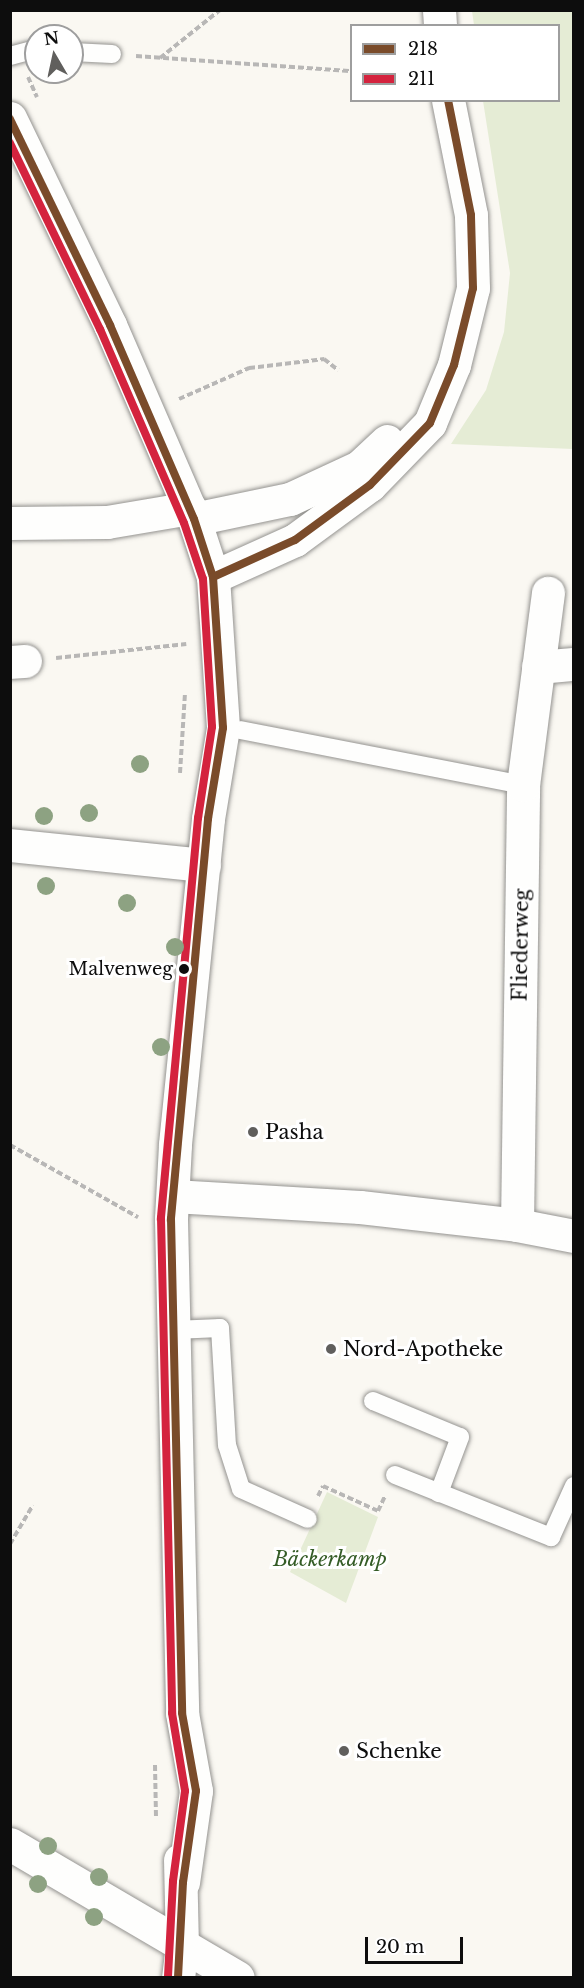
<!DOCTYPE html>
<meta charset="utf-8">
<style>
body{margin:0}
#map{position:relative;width:584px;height:1988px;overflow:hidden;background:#faf8f2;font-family:"Libre Baskerville",serif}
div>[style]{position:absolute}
.green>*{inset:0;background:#e5ecd5}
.path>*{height:4px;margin-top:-2px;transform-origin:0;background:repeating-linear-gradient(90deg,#b8b7b6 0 6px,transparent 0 9px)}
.roads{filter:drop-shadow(0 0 2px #949390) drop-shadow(0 0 2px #949390)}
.service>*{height:18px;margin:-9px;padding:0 9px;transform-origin:9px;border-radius:9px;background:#fefefd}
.minor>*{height:33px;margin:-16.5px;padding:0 16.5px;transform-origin:16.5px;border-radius:16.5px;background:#fefefd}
.bus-1>*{height:8px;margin:-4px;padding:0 4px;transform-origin:4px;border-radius:4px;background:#7a4b2a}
.bus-2>*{height:8px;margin:-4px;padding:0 4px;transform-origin:4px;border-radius:4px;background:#d4233e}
.trees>*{width:18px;height:18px;margin:-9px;border-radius:50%;background:#8da282}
.dots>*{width:16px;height:16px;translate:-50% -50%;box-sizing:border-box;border:3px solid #fff;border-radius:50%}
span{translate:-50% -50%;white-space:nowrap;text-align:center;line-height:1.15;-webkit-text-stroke:6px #fff;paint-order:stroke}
.bus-label{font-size:18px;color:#0d0d0d}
.right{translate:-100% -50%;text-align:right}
.street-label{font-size:20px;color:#0d0d0d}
.poi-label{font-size:20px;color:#0d0d0d}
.left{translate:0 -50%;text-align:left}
.park-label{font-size:20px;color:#345c26;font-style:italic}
.frame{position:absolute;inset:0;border:12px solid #0d0d0d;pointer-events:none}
.legend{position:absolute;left:350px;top:24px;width:210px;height:78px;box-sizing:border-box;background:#fff;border:2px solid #9e9e9e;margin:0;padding:8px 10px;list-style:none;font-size:18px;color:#0d0d0d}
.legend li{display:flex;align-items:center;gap:12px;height:30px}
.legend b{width:30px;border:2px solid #9e9e9e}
.north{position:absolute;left:24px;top:24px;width:60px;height:60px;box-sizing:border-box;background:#fff;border:2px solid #9e9e9e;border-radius:50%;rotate:351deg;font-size:16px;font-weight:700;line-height:24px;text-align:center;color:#0d0d0d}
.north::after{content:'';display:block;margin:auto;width:21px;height:27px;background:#605f5d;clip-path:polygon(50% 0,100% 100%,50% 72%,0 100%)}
.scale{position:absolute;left:365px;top:1937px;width:98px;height:27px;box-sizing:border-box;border:3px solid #0d0d0d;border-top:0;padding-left:8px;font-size:18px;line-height:21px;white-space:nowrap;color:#0d0d0d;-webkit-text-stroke:4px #fff;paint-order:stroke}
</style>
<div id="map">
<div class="green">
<i style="clip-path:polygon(472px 11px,573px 11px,573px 449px,451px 444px,486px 390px,504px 332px,510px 273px,483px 101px,558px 100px,558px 26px,474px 25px)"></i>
<i style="clip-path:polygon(327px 1492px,378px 1517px,346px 1603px,290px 1572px)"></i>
</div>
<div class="path">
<i style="left:136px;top:56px;width:217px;rotate:4deg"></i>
<i style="left:160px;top:58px;width:77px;rotate:-38.7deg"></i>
<i style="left:28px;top:77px;width:22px;rotate:66deg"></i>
<i style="left:179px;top:399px;width:77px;rotate:-23.9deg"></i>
<i style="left:249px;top:368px;width:76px;rotate:-6.8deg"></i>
<i style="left:324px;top:359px;width:18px;rotate:38deg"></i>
<i style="left:56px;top:658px;width:131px;rotate:-6.1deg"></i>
<i style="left:180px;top:773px;width:79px;rotate:-86.4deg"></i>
<i style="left:10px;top:1145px;width:147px;rotate:29.4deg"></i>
<i style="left:318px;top:1496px;width:11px;rotate:-63deg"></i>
<i style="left:323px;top:1486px;width:60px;rotate:24.4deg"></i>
<i style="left:378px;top:1511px;width:17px;rotate:-65deg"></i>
<i style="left:10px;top:1544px;width:45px;rotate:-59.5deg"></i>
<i style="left:155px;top:1765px;width:53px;rotate:88.9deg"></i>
</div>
<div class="roads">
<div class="service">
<i style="left:72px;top:52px;width:40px;rotate:2.9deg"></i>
<i style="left:10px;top:56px;width:27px;rotate:-15deg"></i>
<i style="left:240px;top:730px;width:288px;rotate:11deg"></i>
<i style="left:174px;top:1330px;width:46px;rotate:-2.5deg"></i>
<i style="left:220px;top:1328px;width:117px;rotate:86.6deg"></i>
<i style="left:227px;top:1445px;width:46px;rotate:72.3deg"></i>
<i style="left:241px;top:1489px;width:73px;rotate:24.1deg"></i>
<i style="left:373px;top:1401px;width:94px;rotate:22.5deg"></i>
<i style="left:460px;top:1437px;width:60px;rotate:110.6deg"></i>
<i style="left:395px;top:1475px;width:168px;rotate:21.7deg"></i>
<i style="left:551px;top:1537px;width:56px;rotate:-65.7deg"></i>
</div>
<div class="minor">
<i style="left:439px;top:10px;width:16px;rotate:86deg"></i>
<i style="left:10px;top:118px;width:230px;rotate:64.2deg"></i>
<i style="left:110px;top:325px;width:211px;rotate:66.6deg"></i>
<i style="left:194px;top:519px;width:61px;rotate:71.9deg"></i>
<i style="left:213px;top:577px;width:151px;rotate:86.2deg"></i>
<i style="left:223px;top:728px;width:92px;rotate:99.4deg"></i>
<i style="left:208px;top:819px;width:328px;rotate:95.8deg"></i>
<i style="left:175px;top:1145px;width:74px;rotate:93.1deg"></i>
<i style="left:171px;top:1219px;width:494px;rotate:88.7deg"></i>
<i style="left:182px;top:1713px;width:79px;rotate:79.8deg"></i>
<i style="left:196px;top:1791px;width:92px;rotate:98.1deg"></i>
<i style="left:194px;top:519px;width:98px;rotate:-11.8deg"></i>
<i style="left:290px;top:499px;width:76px;rotate:-24.9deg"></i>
<i style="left:359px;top:467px;width:38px;rotate:-43deg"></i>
<i style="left:10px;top:523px;width:97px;rotate:-0.6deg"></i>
<i style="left:107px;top:522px;width:84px;rotate:-9.6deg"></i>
<i style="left:213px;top:577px;width:90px;rotate:-24.3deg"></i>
<i style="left:295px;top:540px;width:93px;rotate:-36.3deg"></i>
<i style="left:370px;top:485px;width:86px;rotate:-45.9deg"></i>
<i style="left:430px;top:423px;width:63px;rotate:-67.5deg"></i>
<i style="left:454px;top:365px;width:79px;rotate:-76.1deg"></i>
<i style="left:473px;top:288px;width:73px;rotate:-91.6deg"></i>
<i style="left:471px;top:215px;width:117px;rotate:-101.3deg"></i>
<i style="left:10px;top:662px;width:15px;rotate:-4deg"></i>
<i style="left:538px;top:667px;width:36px;rotate:-5deg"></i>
<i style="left:10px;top:845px;width:195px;rotate:5.9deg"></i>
<i style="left:173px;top:1196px;width:187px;rotate:3.4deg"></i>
<i style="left:360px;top:1207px;width:158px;rotate:6.5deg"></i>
<i style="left:517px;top:1225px;width:58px;rotate:10.9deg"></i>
<i style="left:517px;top:1225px;width:440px;rotate:-89.2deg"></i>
<i style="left:523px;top:785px;width:194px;rotate:-82.6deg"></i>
<i style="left:10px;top:1844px;width:264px;rotate:30.4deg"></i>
<i style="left:178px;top:1978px;width:31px;rotate:-83deg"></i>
<i style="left:182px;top:1947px;width:87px;rotate:-91.3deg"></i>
</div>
</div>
<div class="bus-1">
<i style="left:10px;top:119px;width:229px;rotate:64.1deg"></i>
<i style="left:110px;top:325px;width:211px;rotate:66.6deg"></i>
<i style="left:194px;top:519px;width:61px;rotate:71.9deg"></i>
<i style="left:213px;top:577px;width:151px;rotate:86.2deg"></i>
<i style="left:223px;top:728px;width:92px;rotate:99.4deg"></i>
<i style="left:208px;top:819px;width:402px;rotate:95.3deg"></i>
<i style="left:171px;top:1219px;width:494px;rotate:88.7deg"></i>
<i style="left:182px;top:1713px;width:79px;rotate:79.8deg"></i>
<i style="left:196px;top:1791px;width:92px;rotate:98.1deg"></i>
<i style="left:183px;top:1882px;width:96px;rotate:93deg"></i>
<i style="left:213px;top:577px;width:90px;rotate:-24.3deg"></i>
<i style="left:295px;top:540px;width:93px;rotate:-36.3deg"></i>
<i style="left:370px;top:485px;width:86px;rotate:-45.9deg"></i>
<i style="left:430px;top:423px;width:63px;rotate:-67.5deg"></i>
<i style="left:454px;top:365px;width:79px;rotate:-76.1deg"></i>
<i style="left:473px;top:288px;width:73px;rotate:-91.6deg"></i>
<i style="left:471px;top:215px;width:117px;rotate:-101.3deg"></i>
</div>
<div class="bus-2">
<i style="left:10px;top:143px;width:207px;rotate:64.2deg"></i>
<i style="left:100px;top:329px;width:211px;rotate:66.6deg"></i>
<i style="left:184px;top:523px;width:59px;rotate:71.3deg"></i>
<i style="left:203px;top:579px;width:148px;rotate:86.5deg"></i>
<i style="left:212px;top:727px;width:92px;rotate:98.7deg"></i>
<i style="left:198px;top:818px;width:402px;rotate:95.3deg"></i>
<i style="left:161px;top:1218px;width:495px;rotate:88.7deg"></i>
<i style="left:172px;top:1713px;width:79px;rotate:80.5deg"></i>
<i style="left:185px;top:1791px;width:91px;rotate:97.6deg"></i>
<i style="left:173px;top:1881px;width:96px;rotate:93deg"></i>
</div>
<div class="trees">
<i style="left:140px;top:764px"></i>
<i style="left:89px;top:813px"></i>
<i style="left:44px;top:816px"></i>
<i style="left:46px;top:886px"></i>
<i style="left:127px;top:903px"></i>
<i style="left:175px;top:947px"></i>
<i style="left:161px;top:1047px"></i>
<i style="left:48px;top:1846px"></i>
<i style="left:99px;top:1877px"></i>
<i style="left:38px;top:1884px"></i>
<i style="left:94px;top:1917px"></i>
</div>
<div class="dots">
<i style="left:184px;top:969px;background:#0d0d0d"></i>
<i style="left:253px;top:1132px;background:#605f5d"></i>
<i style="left:331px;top:1349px;background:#605f5d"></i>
<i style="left:344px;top:1751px;background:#605f5d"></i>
</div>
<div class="bus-label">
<span class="right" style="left:173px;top:969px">Malvenweg</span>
</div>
<div class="street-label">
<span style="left:521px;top:945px;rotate:-89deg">Fliederweg</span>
</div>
<div class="poi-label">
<span class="left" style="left:265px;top:1132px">Pasha</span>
<span class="left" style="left:343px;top:1349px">Nord-Apotheke</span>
<span class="left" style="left:356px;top:1751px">Schenke</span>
</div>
<div class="park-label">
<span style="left:330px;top:1559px">Bäckerkamp</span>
</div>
<div class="frame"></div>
<ul class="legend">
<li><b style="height:8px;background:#7a4b2a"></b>218</li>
<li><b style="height:8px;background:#d4233e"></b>211</li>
</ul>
<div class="north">N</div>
<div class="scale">20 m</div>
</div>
